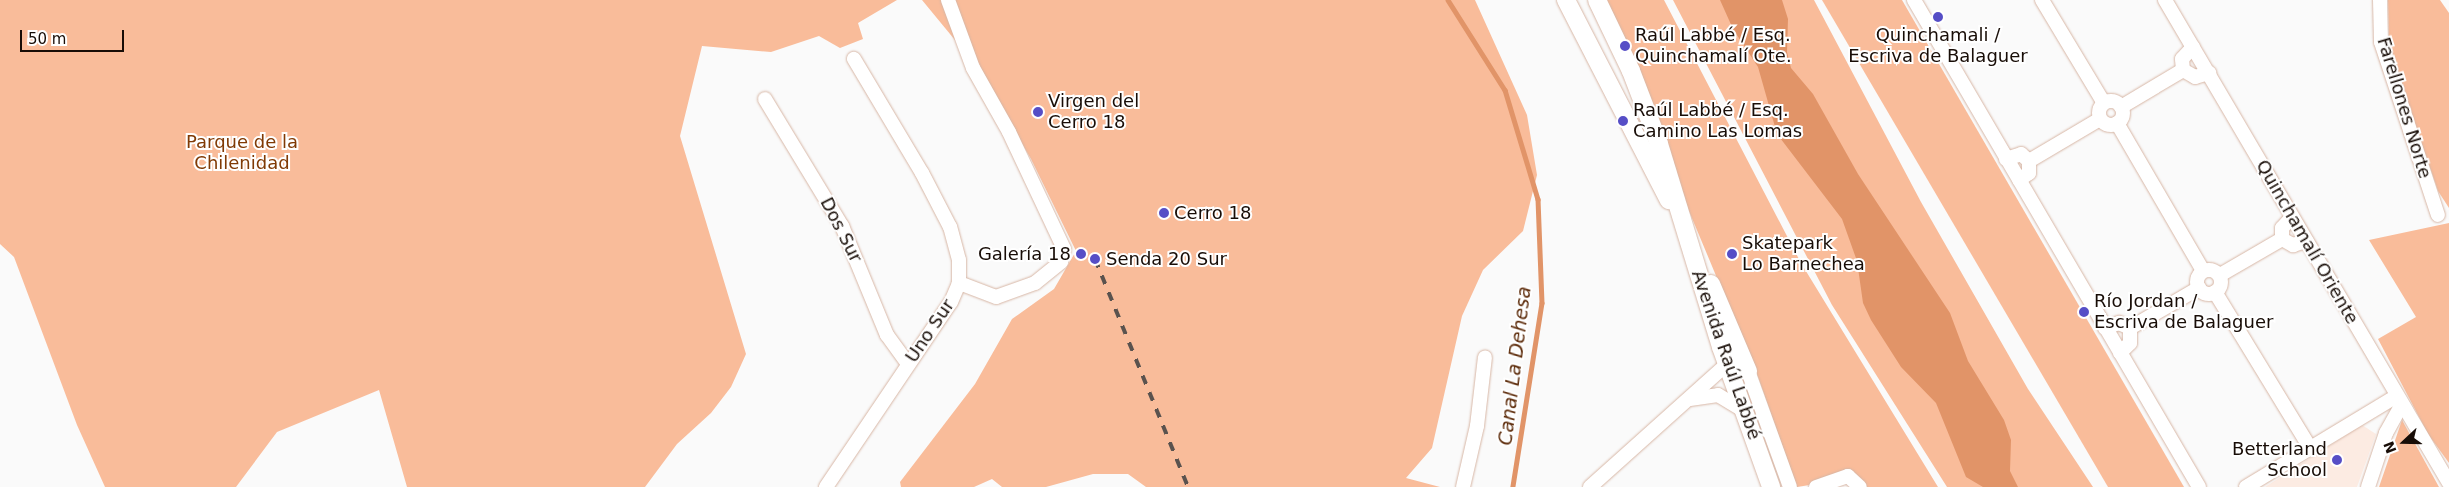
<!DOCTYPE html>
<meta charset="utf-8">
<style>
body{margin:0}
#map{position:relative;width:2449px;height:487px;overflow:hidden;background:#fafafa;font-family:"DejaVu Sans",sans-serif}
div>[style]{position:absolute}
.built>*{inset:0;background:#fcebe2}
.green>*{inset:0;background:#f9bc9a}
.water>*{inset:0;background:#e19468}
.stream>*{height:4.5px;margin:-2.25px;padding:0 2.25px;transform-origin:2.25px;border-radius:2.25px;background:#e19468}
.roads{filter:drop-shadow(0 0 1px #d7b6a5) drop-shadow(0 0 1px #d7b6a5)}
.minor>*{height:14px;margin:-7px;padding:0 7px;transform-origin:7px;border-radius:7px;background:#fff}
.minor>.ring{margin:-7px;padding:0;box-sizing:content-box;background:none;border:14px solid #fff;border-radius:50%}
.tertiary>*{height:18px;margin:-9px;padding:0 9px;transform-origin:9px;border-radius:9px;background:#fff}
.rail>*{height:4px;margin-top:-2px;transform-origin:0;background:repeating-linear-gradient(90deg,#5a524e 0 9px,transparent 0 18px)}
.dots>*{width:14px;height:14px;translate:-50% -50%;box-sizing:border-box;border:2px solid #fff;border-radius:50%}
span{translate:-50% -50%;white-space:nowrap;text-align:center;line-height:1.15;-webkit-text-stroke:4px #fff;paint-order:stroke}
.poi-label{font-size:18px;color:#180d07}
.left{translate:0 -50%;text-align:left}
.right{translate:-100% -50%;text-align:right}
.street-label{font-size:18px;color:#180d07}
.park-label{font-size:18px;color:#803a05}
.water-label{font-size:19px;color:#5e2d0c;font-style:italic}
.north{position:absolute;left:2379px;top:417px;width:50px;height:50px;-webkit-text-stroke:4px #fff;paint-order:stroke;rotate:249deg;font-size:14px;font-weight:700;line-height:20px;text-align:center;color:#180d07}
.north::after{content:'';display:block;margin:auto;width:18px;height:22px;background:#180d07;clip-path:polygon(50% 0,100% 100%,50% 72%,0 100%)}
.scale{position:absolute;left:20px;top:30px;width:104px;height:22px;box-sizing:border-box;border:2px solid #180d07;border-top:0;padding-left:6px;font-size:15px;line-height:18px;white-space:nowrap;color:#180d07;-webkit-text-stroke:4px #fff;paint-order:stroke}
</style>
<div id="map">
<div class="built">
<i style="clip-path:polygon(2362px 425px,2376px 434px,2357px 487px,2265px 487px)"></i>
</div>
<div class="green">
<i style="clip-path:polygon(0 0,897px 0,858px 23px,863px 39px,840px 48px,819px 36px,771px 52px,702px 46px,680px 136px,746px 354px,731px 387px,711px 413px,677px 444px,645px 487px,407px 487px,379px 390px,277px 432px,236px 487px,105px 487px,77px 425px,14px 257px,0 244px)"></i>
<i style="clip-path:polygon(922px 0,1475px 0,1527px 115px,1537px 175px,1523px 231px,1483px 270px,1462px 316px,1432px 448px,1406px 478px,1440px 487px,1146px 487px,1128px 474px,1093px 474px,1046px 487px,1002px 487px,992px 479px,974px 487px,901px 487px,900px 482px,975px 384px,1012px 319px,1054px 289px,1076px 251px,1031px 159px,978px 68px)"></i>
<i style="clip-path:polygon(1601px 0,1664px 0,1801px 263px,1938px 487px,1859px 487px,1854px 478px,1797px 487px,1757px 374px)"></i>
<i style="clip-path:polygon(1673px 0,1814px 0,1921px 202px,2028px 389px,2093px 487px,1947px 487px,1832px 305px)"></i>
<i style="clip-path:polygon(1822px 0,1902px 0,2184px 487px,2108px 487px)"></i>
<i style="clip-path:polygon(2388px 0,2440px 0,2449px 13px,2449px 208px,2438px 191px,2398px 73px,2389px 42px)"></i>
<i style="clip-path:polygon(2449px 223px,2449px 463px,2428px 434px,2378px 339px,2416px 317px,2369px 240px)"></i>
<i style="clip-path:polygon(2402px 420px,2439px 487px,2379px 487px)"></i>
</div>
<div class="water">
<i style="clip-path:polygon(1720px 0,1782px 0,1788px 19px,1787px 52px,1791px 68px,1813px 94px,1858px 174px,1950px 313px,1968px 361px,2004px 420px,2011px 440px,2010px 471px,2018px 487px,1983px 487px,1966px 477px,1936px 403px,1901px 367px,1871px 320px,1863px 303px,1857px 261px,1842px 219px,1777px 134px,1758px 67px,1733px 29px)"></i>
</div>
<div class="stream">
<i style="left:1448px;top:0;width:107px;rotate:57.7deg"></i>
<i style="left:1505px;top:90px;width:114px;rotate:73.2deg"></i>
<i style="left:1538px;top:199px;width:104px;rotate:87.8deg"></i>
<i style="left:1542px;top:303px;width:186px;rotate:99deg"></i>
</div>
<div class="roads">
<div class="minor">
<i style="left:948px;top:0;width:72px;rotate:69.8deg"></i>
<i style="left:973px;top:68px;width:73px;rotate:60.6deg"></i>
<i style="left:1009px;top:132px;width:129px;rotate:64.8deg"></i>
<i style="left:1064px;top:249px;width:13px;rotate:103deg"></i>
<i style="left:1061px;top:262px;width:33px;rotate:141deg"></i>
<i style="left:1035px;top:283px;width:41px;rotate:160.3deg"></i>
<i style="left:996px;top:297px;width:40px;rotate:-159deg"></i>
<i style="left:1914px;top:0;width:564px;rotate:59.66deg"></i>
<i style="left:2042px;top:0;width:120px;rotate:59deg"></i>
<i style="left:2165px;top:0;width:560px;rotate:59.54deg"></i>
<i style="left:2380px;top:0;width:42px;rotate:88.6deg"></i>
<i style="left:2381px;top:42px;width:182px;rotate:71.8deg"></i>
<i style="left:2193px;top:47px;width:16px;rotate:133deg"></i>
<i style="left:2182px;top:59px;width:11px;rotate:85deg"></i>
<i style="left:2183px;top:70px;width:14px;rotate:30deg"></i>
<i style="left:2195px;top:77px;width:15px;rotate:-16deg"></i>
<i style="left:765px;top:99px;width:149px;rotate:58.8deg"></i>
<i style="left:842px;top:226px;width:118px;rotate:67.6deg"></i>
<i style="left:887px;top:335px;width:36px;rotate:54deg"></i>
<i class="ring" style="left:2099px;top:101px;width:10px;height:10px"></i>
<i style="left:2121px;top:107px;width:72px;rotate:-30.8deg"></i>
<i style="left:2117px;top:123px;width:171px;rotate:59.8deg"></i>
<i style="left:2006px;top:159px;width:16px;rotate:-18deg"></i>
<i style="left:2021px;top:154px;width:11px;rotate:41deg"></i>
<i style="left:2029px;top:161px;width:12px;rotate:90deg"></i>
<i style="left:2029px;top:173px;width:12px;rotate:145deg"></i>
<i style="left:2029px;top:161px;width:82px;rotate:-30.6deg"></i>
<i style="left:2292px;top:217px;width:15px;rotate:132deg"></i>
<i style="left:2282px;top:228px;width:11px;rotate:90deg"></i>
<i style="left:2282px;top:239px;width:13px;rotate:29deg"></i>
<i style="left:2293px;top:245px;width:14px;rotate:-17deg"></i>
<i class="ring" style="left:2197px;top:270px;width:10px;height:10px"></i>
<i style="left:2220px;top:275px;width:72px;rotate:-30.1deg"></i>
<i style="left:2215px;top:292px;width:184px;rotate:58.6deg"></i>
<i style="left:2105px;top:328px;width:15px;rotate:-20deg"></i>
<i style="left:2119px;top:323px;width:12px;rotate:24deg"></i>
<i style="left:2130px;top:328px;width:15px;rotate:90deg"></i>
<i style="left:2130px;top:343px;width:14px;rotate:135deg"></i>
<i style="left:2130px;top:328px;width:80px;rotate:-30.1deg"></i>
<i style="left:1690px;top:399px;width:28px;rotate:-8deg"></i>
<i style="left:1718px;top:395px;width:29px;rotate:31deg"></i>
<i style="left:826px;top:487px;width:223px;rotate:-56deg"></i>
<i style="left:951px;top:302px;width:21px;rotate:-67deg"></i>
<i style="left:959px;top:283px;width:23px;rotate:-90deg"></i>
<i style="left:959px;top:260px;width:34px;rotate:-105deg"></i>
<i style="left:950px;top:227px;width:61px;rotate:-117.4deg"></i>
<i style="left:922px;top:173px;width:133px;rotate:-120.8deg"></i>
<i style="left:1463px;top:487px;width:63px;rotate:-77.1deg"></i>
<i style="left:1477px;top:426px;width:69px;rotate:-83.4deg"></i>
<i style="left:1590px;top:487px;width:184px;rotate:-41.9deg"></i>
<i style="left:1727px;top:364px;width:8px;rotate:-14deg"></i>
<i style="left:1735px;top:362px;width:16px;rotate:35deg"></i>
<i style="left:1748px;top:371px;width:123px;rotate:70.1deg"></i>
<i style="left:1816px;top:487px;width:34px;rotate:-19deg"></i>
<i style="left:1848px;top:476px;width:16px;rotate:43deg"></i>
<i style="left:2246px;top:487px;width:176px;rotate:-31.1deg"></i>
<i style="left:2368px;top:487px;width:57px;rotate:-71.6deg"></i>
<i style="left:2386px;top:433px;width:33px;rotate:-61deg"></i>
</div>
<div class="tertiary">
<i style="left:1566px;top:0;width:225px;rotate:62.8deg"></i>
<i style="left:1597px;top:0;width:79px;rotate:64.4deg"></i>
<i style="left:1631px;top:71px;width:78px;rotate:69deg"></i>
<i style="left:1659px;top:144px;width:212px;rotate:73deg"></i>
<i style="left:1721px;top:347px;width:149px;rotate:70.3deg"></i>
<i style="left:1711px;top:284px;width:95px;rotate:67deg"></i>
</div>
</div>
<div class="rail">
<i style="left:1095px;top:259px;width:246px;rotate:67.8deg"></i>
</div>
<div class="dots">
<i style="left:1938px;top:17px;background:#564ec6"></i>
<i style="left:1625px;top:46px;background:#564ec6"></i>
<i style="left:1038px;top:112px;background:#564ec6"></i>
<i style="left:1623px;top:121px;background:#564ec6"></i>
<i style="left:1164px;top:213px;background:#564ec6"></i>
<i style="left:1081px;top:254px;background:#564ec6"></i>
<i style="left:1732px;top:254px;background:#564ec6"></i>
<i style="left:1095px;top:259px;background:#564ec6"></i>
<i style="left:2084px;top:312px;background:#564ec6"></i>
<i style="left:2337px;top:460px;background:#564ec6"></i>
</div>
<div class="poi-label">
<span class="left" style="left:1635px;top:46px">Raúl Labbé / Esq.<br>Quinchamalí Ote.</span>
<span style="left:1938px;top:46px">Quinchamali /<br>Escriva de Balaguer</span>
<span class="left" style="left:1048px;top:112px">Virgen del<br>Cerro 18</span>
<span class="left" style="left:1633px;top:121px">Raúl Labbé / Esq.<br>Camino Las Lomas</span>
<span class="left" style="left:1174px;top:213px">Cerro 18</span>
<span class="left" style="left:1742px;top:254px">Skatepark<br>Lo Barnechea</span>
<span class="right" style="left:1071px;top:254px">Galería 18</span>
<span class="left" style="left:1106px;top:259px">Senda 20 Sur</span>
<span class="left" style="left:2094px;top:312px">Río Jordan /<br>Escriva de Balaguer</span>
<span class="right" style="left:2327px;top:460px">Betterland<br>School</span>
</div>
<div class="street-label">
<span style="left:2404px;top:108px;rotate:73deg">Farellones Norte</span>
<span style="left:841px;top:230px;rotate:63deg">Dos Sur</span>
<span style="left:2307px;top:242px;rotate:60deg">Quinchamalí Oriente</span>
<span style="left:930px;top:331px;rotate:-56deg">Uno Sur</span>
<span style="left:1726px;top:355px;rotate:71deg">Avenida Raúl Labbé</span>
</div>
<div class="park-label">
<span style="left:242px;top:153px">Parque de la<br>Chilenidad</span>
</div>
<div class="water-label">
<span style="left:1515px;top:366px;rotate:-83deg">Canal La Dehesa</span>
</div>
<div class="north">N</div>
<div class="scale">50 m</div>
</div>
